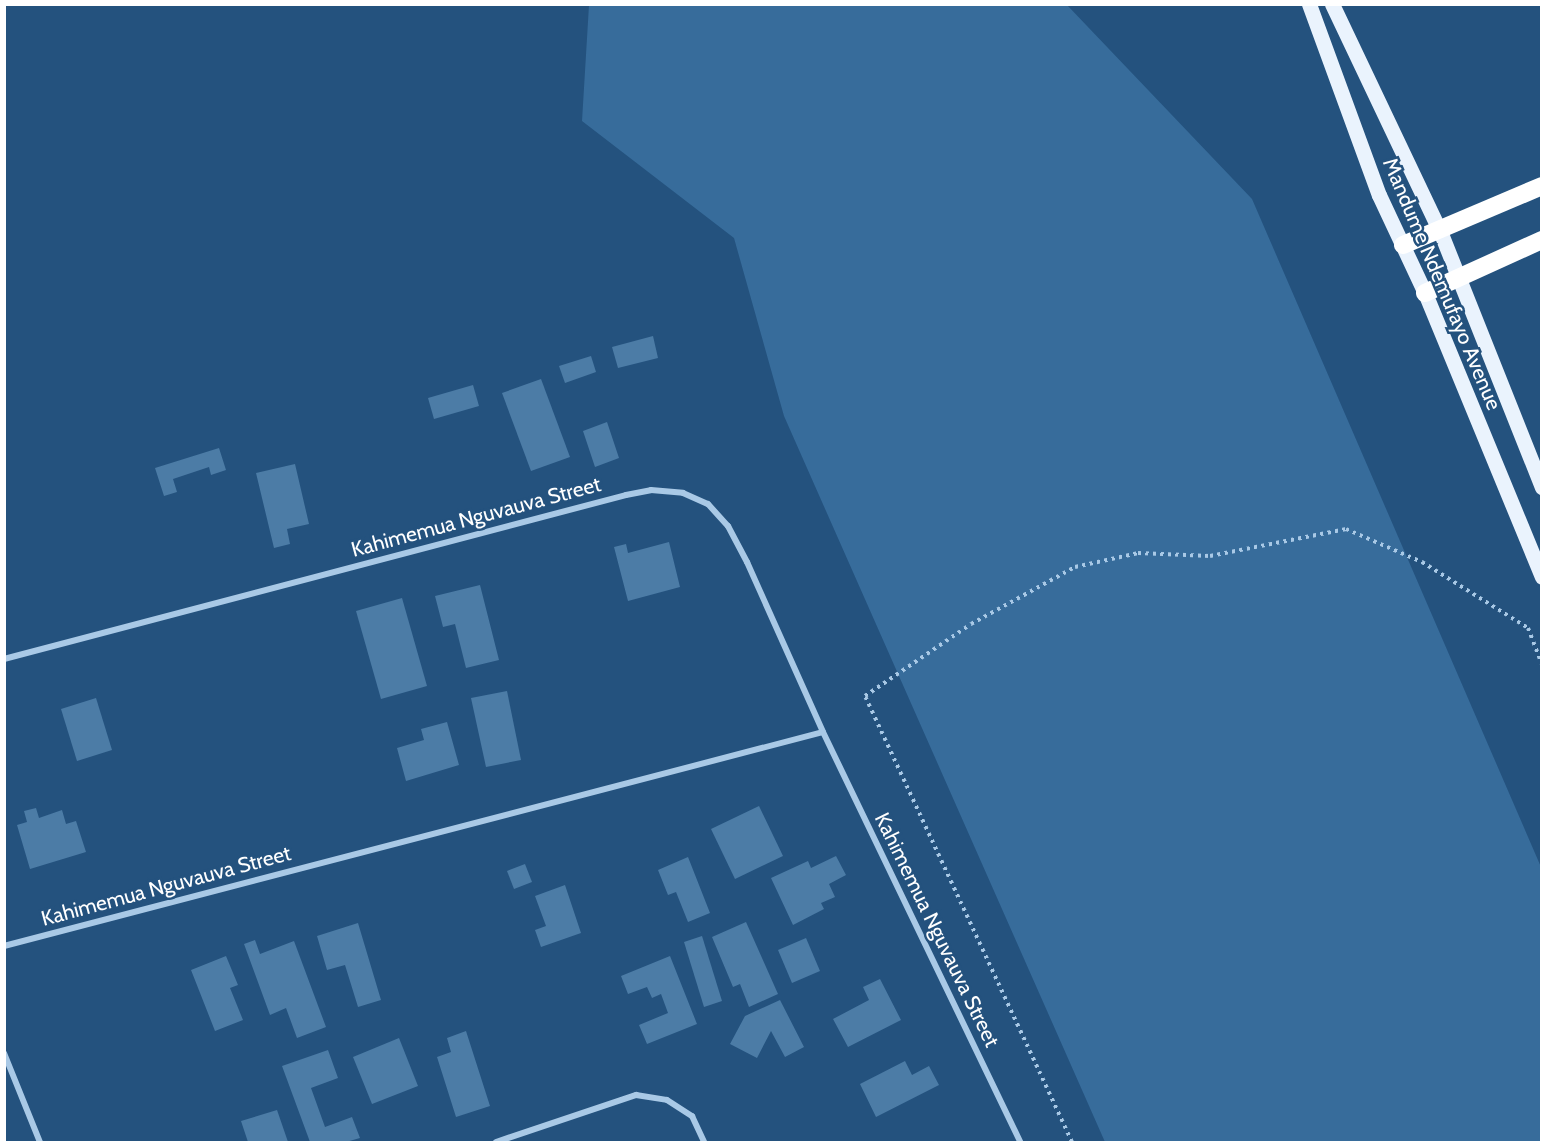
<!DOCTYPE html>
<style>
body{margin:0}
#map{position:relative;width:1546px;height:1147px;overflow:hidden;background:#24527e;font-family:Cabin,sans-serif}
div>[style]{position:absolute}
.green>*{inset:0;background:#376c9b}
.building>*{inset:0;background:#4c7ca6}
.path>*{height:4px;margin-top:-2px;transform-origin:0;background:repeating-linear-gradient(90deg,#a9c9e6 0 3px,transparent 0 7.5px)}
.minor>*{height:6px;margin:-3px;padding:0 3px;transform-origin:3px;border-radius:3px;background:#a9c9e6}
.primary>*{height:15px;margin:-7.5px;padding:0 7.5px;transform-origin:7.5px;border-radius:7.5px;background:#eaf3fd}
.motorway>*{height:18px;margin:-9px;padding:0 9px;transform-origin:9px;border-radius:9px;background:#fff}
span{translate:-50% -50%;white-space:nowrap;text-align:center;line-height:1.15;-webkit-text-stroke:5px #24527e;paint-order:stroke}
.street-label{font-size:21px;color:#fff}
.frame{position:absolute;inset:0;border:6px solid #fff;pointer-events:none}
</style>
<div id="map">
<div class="green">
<i style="clip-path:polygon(589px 5px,1067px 5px,1252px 199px,1541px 867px,1541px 1142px,1105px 1142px,784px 416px,734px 238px,582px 121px)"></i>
</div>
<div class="building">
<i style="clip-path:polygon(653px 336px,658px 358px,618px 368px,612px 347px)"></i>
<i style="clip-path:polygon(591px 356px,596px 372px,565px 383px,559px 366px)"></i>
<i style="clip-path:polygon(541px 379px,570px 457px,531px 471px,502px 393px)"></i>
<i style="clip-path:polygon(473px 385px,479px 406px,434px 419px,428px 398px)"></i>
<i style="clip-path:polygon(607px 422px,619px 458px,595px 467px,583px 431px)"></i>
<i style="clip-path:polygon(219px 448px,226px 470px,211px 475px,209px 467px,173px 479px,177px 492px,164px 496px,155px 468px)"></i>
<i style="clip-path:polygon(295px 464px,309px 524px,287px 529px,290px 544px,274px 548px,256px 473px)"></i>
<i style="clip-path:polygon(669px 542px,680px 587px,628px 601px,614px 547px,626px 544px,628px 553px)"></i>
<i style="clip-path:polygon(480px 585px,499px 660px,466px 668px,455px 624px,443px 627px,435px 596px)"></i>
<i style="clip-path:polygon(402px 598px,427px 686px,381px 699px,356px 611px)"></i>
<i style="clip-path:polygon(507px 691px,521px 760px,486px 767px,471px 698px)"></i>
<i style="clip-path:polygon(96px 698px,112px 750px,77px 761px,61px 709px)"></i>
<i style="clip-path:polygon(447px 722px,459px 765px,406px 781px,397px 748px,424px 740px,421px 729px)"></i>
<i style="clip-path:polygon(759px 806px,783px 856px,735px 879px,711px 829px)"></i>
<i style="clip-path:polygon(36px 808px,39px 818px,62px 810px,66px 824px,76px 821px,86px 852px,30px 869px,17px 825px,27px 822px,24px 811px)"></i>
<i style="clip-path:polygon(836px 856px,846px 875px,829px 884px,835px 897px,821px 903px,824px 909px,793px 925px,771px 878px,808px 861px,811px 868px)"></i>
<i style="clip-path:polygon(688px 857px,710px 913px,688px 922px,676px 892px,668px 895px,658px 870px)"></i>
<i style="clip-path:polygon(525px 864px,532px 882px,514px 889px,507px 871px)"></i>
<i style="clip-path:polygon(565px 885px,581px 933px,541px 947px,535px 930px,546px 926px,535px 896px)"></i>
<i style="clip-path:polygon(746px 922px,778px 994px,749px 1007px,740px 984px,733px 987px,712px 937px)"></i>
<i style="clip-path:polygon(358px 923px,381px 1000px,358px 1007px,345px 965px,327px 970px,317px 936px)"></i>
<i style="clip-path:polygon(702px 936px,722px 1001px,704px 1007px,684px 942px)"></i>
<i style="clip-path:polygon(806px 938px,820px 971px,792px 983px,778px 950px)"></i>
<i style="clip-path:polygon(255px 940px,260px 954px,294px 941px,326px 1027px,297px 1038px,286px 1008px,270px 1015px,244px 944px)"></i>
<i style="clip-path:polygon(226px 956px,238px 985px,230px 988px,243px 1020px,215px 1031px,191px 970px)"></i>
<i style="clip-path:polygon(670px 956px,697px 1024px,647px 1044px,639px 1025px,668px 1013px,661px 994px,652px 998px,647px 987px,628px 994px,621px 976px)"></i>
<i style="clip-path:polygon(880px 979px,901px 1020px,848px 1047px,833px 1019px,869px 1000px,863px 987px)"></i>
<i style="clip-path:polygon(780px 1000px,804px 1047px,785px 1057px,771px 1031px,757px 1058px,730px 1044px,745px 1016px)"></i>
<i style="clip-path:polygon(466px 1031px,490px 1106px,456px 1117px,437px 1057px,451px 1052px,447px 1038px)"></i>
<i style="clip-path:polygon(399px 1038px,418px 1086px,372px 1104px,353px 1057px)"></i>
<i style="clip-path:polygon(328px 1050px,338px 1078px,311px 1088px,325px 1127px,352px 1117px,360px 1138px,346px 1142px,310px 1142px,282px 1066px)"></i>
<i style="clip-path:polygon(905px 1061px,912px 1075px,929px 1066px,939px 1085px,876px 1117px,860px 1084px)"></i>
<i style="clip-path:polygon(277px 1110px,288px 1142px,248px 1142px,241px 1121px)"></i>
</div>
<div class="path">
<i style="left:1072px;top:1142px;width:492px;rotate:-114.9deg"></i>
<i style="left:865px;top:696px;width:128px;rotate:-34.2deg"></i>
<i style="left:971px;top:624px;width:119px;rotate:-28.7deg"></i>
<i style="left:1075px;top:567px;width:65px;rotate:-12.5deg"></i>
<i style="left:1138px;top:553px;width:72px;rotate:2.4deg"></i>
<i style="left:1210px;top:556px;width:139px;rotate:-11.2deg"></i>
<i style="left:1346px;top:529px;width:83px;rotate:23.5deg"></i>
<i style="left:1422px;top:562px;width:125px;rotate:31.9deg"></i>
<i style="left:1528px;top:628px;width:40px;rotate:69deg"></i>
</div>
<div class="minor">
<i style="left:4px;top:659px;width:643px;rotate:-14.77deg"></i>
<i style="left:626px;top:495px;width:25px;rotate:-11deg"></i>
<i style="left:651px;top:490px;width:32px;rotate:5deg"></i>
<i style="left:683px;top:493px;width:27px;rotate:24deg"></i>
<i style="left:708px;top:504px;width:30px;rotate:48deg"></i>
<i style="left:728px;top:526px;width:41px;rotate:62.2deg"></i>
<i style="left:747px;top:562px;width:186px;rotate:65.9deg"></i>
<i style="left:823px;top:732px;width:455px;rotate:64.3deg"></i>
<i style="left:4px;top:946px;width:846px;rotate:-14.64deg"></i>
<i style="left:4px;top:1053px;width:96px;rotate:68deg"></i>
<i style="left:496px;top:1142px;width:148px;rotate:-18.6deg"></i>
<i style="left:636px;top:1095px;width:31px;rotate:9deg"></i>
<i style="left:667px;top:1100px;width:30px;rotate:33deg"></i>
<i style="left:692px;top:1116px;width:29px;rotate:65deg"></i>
</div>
<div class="primary">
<i style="left:1309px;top:4px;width:203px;rotate:69.9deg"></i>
<i style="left:1379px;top:195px;width:108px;rotate:64.9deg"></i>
<i style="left:1425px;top:293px;width:307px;rotate:67.6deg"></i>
<i style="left:1332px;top:4px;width:251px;rotate:64.6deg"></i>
<i style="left:1440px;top:231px;width:276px;rotate:68.3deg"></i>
</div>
<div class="motorway">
<i style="left:1403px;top:245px;width:151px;rotate:-23deg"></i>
<i style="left:1425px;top:293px;width:128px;rotate:-24.4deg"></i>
</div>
<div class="street-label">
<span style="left:1442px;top:284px;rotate:67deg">Mandume Ndemufayo Avenue</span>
<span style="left:476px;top:517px;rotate:-15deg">Kahimemua Nguvauva Street</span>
<span style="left:166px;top:886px;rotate:-15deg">Kahimemua Nguvauva Street</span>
<span style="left:937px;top:930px;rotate:64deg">Kahimemua Nguvauva Street</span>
</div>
<div class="frame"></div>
</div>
